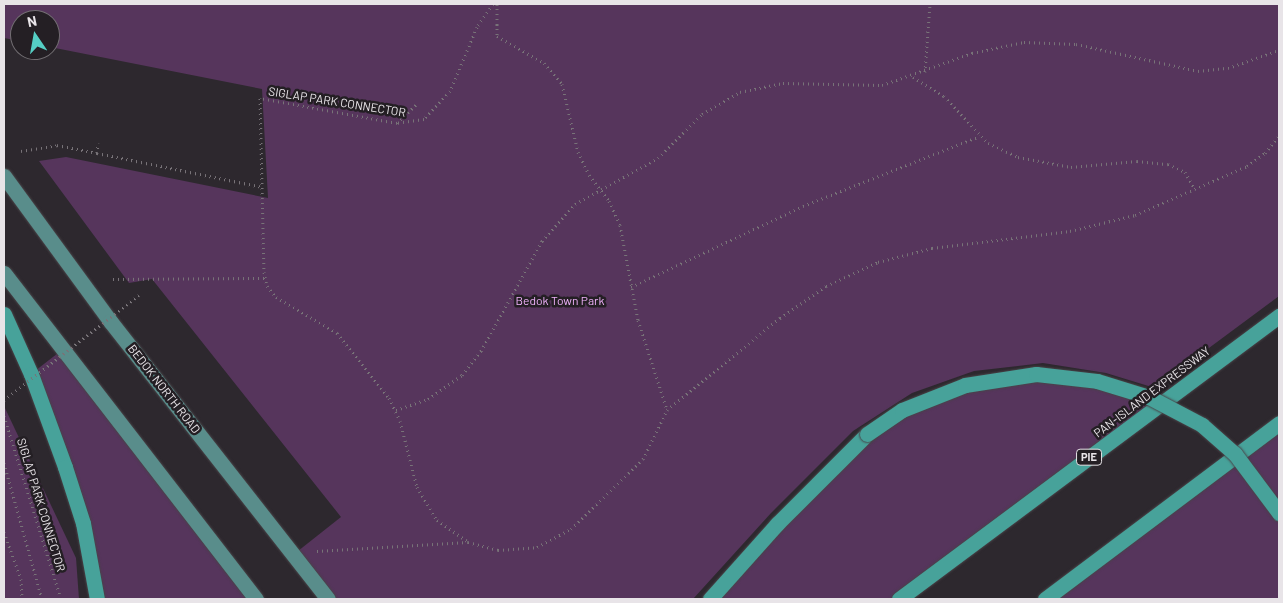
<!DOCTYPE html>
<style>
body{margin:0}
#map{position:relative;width:1283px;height:603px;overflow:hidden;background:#2d282e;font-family:Barlow,sans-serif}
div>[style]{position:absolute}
.green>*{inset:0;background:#56355c}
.path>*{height:3px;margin-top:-1.5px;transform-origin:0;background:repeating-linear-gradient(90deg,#787378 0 1px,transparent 0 5px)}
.roads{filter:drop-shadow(0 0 1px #484448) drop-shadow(0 0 1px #484448)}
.primary>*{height:15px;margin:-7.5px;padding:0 7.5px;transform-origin:7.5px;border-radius:7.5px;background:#598d8b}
.highway>*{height:15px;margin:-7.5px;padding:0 7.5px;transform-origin:7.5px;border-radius:7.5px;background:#47a29a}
.path-bridge>*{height:3px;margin-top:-1.5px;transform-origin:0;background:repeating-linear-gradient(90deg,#787378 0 1px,transparent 0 5px)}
.bridges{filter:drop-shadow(0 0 1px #484448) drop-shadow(0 0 1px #484448)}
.highway-bridge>*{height:15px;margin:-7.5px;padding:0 7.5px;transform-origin:7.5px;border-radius:7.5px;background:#47a29a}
span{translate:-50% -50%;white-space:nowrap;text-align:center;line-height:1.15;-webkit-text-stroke:5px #241f24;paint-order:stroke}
.shield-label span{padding:1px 4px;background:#241f24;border:1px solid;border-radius:4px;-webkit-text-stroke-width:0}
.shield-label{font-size:11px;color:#e8e4e8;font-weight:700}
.street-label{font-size:12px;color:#e8e4e8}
.park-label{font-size:12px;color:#f0b1fb}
.frame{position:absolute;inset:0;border:5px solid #e8e4e8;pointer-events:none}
.north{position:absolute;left:10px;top:10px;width:50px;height:50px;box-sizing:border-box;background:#241f24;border:1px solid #726e72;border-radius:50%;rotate:348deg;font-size:14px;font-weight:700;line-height:20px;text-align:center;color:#e8e4e8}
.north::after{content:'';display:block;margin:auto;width:18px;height:22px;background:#55cec4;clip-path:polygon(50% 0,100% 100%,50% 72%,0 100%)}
</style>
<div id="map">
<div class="green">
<i style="clip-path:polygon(4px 4px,1279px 4px,1279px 296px,1155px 388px,1106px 373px,1043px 363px,974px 371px,912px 393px,853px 431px,771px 513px,693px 599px,335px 599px,298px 551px,341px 517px,152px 279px,129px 283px,39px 161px,66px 157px,268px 198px,262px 89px,50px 47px,50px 20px,20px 20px,20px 41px,4px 38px)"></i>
<i style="clip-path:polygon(62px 350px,256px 599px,97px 599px,94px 572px,31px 374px)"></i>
<i style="clip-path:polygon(1066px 376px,1157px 407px,899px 599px,710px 599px,873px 429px,943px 392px)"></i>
<i style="clip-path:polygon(4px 406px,76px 558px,79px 599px,4px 599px)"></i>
<i style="clip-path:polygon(1279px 423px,1279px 599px,1045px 599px)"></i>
</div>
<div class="path">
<i style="left:493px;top:4px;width:28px;rotate:125deg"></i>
<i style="left:477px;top:27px;width:69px;rotate:112.9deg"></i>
<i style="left:450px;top:91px;width:38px;rotate:133deg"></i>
<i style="left:424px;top:119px;width:27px;rotate:172deg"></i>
<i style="left:397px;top:123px;width:139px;rotate:-169.7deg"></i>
<i style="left:260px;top:98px;width:174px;rotate:88.7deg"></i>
<i style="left:264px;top:272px;width:14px;rotate:78deg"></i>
<i style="left:267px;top:286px;width:14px;rotate:51deg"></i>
<i style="left:276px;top:297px;width:71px;rotate:30.5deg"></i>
<i style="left:337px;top:333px;width:83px;rotate:51.3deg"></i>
<i style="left:389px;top:398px;width:25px;rotate:64deg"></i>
<i style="left:400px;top:421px;width:68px;rotate:75.6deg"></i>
<i style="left:417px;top:487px;width:39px;rotate:59deg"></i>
<i style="left:437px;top:520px;width:38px;rotate:35deg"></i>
<i style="left:468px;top:542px;width:31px;rotate:15deg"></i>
<i style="left:498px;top:550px;width:39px;rotate:-4deg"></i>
<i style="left:537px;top:547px;width:38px;rotate:-28deg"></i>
<i style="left:571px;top:529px;width:100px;rotate:-44.2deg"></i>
<i style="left:643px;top:459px;width:55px;rotate:-63.9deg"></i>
<i style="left:667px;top:410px;width:146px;rotate:-39.2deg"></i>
<i style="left:780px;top:318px;width:56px;rotate:-34.8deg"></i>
<i style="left:826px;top:286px;width:57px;rotate:-24.8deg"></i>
<i style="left:878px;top:262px;width:56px;rotate:-14.5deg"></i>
<i style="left:932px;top:248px;width:139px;rotate:-7deg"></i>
<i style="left:1070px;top:231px;width:67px;rotate:-13.8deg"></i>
<i style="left:1135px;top:215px;width:122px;rotate:-23.6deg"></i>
<i style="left:1247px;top:166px;width:22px;rotate:-36deg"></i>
<i style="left:1265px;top:153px;width:22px;rotate:-51deg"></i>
<i style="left:497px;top:4px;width:32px;rotate:90deg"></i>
<i style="left:497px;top:36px;width:54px;rotate:29.9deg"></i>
<i style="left:544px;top:63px;width:28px;rotate:49deg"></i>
<i style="left:562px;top:84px;width:70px;rotate:76.8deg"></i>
<i style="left:578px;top:152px;width:25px;rotate:64deg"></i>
<i style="left:589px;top:175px;width:33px;rotate:52deg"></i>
<i style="left:609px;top:201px;width:26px;rotate:65deg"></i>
<i style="left:620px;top:225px;width:97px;rotate:79.3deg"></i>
<i style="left:638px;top:320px;width:95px;rotate:72.1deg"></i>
<i style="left:925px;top:72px;width:68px;rotate:-85.8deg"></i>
<i style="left:913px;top:77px;width:36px;rotate:32deg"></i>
<i style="left:944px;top:96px;width:64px;rotate:46.9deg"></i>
<i style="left:988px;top:143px;width:33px;rotate:25deg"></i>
<i style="left:1018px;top:157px;width:54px;rotate:10.7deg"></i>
<i style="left:1071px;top:167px;width:66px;rotate:-5.2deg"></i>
<i style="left:1137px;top:161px;width:31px;rotate:6deg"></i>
<i style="left:1168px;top:164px;width:19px;rotate:25deg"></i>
<i style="left:1185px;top:172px;width:20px;rotate:60deg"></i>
<i style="left:397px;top:123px;width:29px;rotate:-44deg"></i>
<i style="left:21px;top:151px;width:36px;rotate:-9deg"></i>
<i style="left:57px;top:145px;width:41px;rotate:11.3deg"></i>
<i style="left:97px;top:153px;width:10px;rotate:-84deg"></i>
<i style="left:97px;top:153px;width:168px;rotate:11.6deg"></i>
<i style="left:113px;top:279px;width:152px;rotate:-0.4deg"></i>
<i style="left:631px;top:287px;width:190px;rotate:-25.2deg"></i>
<i style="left:803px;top:206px;width:190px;rotate:-21.6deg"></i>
<i style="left:396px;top:410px;width:34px;rotate:-19deg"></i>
<i style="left:428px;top:399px;width:42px;rotate:-35.2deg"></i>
<i style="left:462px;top:375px;width:31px;rotate:-52deg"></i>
<i style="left:481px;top:351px;width:126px;rotate:-61deg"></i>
<i style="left:542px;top:241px;width:50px;rotate:-48.3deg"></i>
<i style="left:575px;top:204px;width:95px;rotate:-29deg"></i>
<i style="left:658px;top:158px;width:62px;rotate:-45deg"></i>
<i style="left:702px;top:114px;width:44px;rotate:-30.1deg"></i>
<i style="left:740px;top:92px;width:44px;rotate:-11.8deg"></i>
<i style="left:783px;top:83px;width:99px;rotate:1.2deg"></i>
<i style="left:882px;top:85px;width:96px;rotate:-19.6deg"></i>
<i style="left:972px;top:53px;width:53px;rotate:-11.9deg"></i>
<i style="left:1024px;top:42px;width:52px;rotate:2.2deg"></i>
<i style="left:1076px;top:44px;width:125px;rotate:12.5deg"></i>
<i style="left:1198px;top:71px;width:30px;rotate:-6deg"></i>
<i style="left:1228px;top:68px;width:54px;rotate:-19.4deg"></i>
<i style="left:4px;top:416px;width:192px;rotate:72.7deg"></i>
<i style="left:4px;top:463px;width:141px;rotate:74.4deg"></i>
<i style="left:4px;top:532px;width:50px;rotate:70.1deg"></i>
<i style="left:21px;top:579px;width:20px;rotate:87deg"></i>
<i style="left:317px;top:551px;width:151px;rotate:-3.4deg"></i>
</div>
<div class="roads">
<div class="primary">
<i style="left:4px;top:176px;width:180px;rotate:53.8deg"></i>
<i style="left:110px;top:321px;width:353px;rotate:51.9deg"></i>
<i style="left:4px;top:273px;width:412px;rotate:52.3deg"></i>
</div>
<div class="highway">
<i style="left:4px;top:314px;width:66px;rotate:65.8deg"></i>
<i style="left:31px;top:374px;width:99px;rotate:69.9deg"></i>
<i style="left:65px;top:467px;width:59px;rotate:72.2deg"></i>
<i style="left:83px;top:523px;width:77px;rotate:79.6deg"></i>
<i style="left:710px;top:599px;width:101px;rotate:-48.2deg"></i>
<i style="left:777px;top:524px;width:127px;rotate:-45deg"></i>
<i style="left:899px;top:599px;width:474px;rotate:-36.7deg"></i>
<i style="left:1045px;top:599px;width:293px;rotate:-36.9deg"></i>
</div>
</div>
<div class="path-bridge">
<i style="left:4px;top:400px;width:171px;rotate:-37.9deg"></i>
</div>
<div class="bridges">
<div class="highway-bridge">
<i style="left:867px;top:434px;width:42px;rotate:-34.4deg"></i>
<i style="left:902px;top:410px;width:68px;rotate:-21.6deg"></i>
<i style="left:965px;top:385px;width:72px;rotate:-8.8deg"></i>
<i style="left:1036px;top:374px;width:61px;rotate:6.5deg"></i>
<i style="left:1097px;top:381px;width:54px;rotate:17.1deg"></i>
<i style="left:1149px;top:397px;width:60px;rotate:27.8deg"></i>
<i style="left:1202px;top:425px;width:44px;rotate:41.3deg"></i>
<i style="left:1235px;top:454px;width:74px;rotate:53.3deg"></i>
</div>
</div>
<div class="shield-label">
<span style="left:1089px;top:457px">PIE</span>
</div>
<div class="street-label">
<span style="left:337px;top:102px;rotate:9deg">SIGLAP PARK CONNECTOR</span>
<span style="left:164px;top:389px;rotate:52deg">BEDOK NORTH ROAD</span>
<span style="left:1152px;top:392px;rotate:-37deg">PAN-ISLAND EXPRESSWAY</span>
<span style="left:41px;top:505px;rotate:73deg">SIGLAP PARK CONNECTOR</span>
</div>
<div class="park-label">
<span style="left:560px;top:301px">Bedok Town Park</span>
</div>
<div class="frame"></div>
<div class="north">N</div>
</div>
